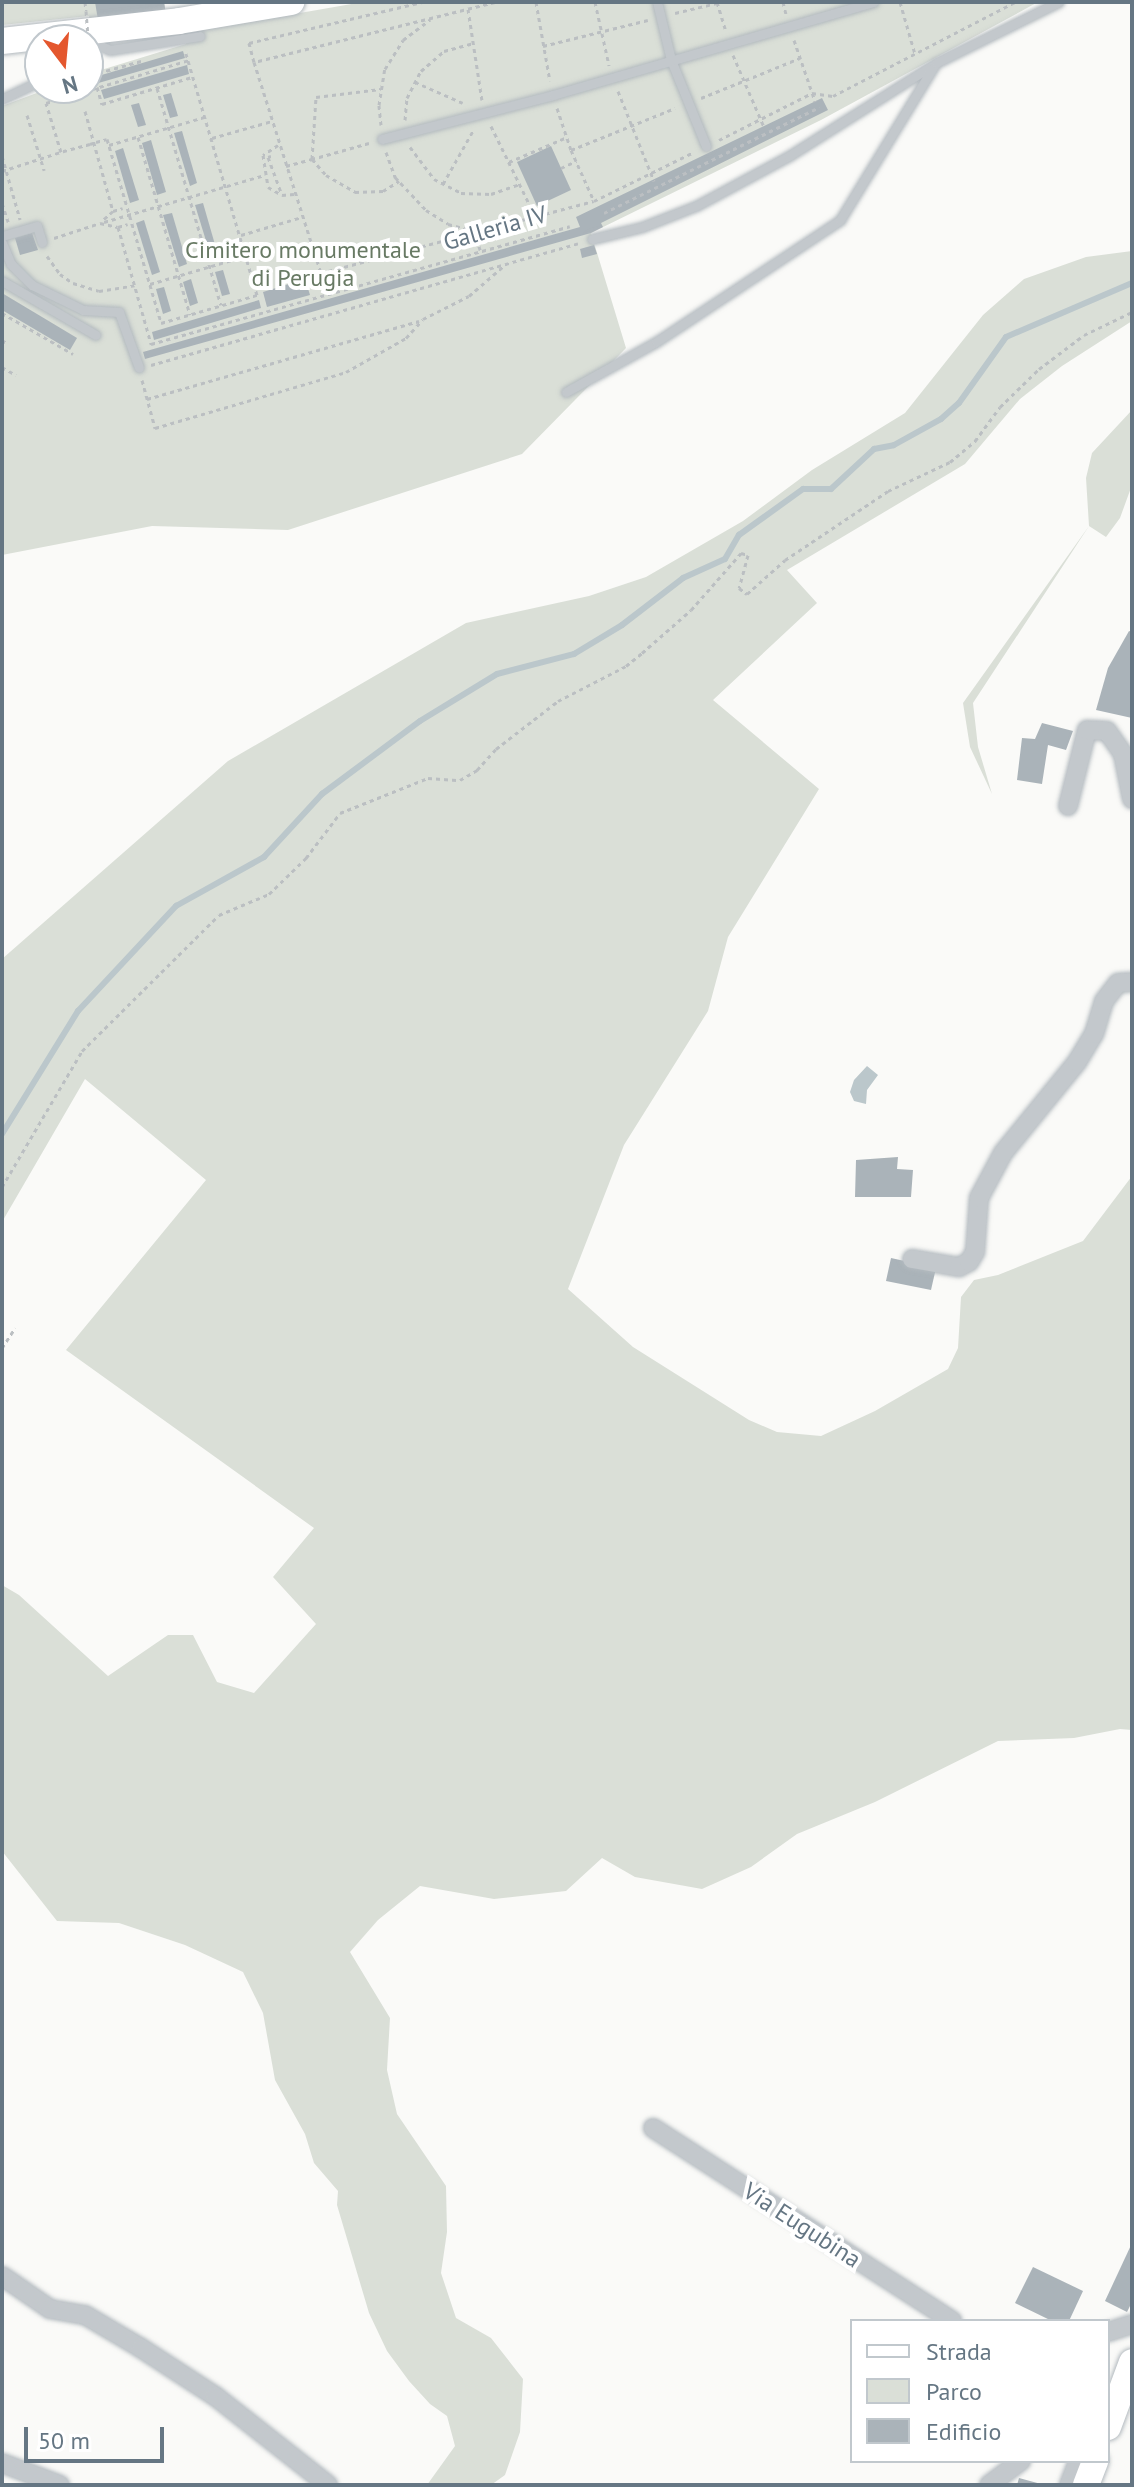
<!DOCTYPE html>
<style>
body{margin:0}
#map{position:relative;width:1134px;height:2487px;overflow:hidden;background:#fafaf8;font-family:"PT Sans",sans-serif}
div>[style]{position:absolute}
.green>*{inset:0;background:#dadfd7}
.water>*{inset:0;background:#bbc7cb}
.stream>*{height:6px;margin:-3px;padding:0 3px;transform-origin:3px;border-radius:3px;background:#bbc7cb}
.building>*{inset:0;background:#aab3b9}
.path>*{height:3px;margin-top:-1.5px;transform-origin:0;background:repeating-linear-gradient(90deg,#bbbfc2 0 4px,transparent 0 8px)}
.roads{filter:drop-shadow(0 0 2px #b3babf) drop-shadow(0 0 2px #b3babf)}
.lane>*{height:9px;margin:-4.5px;padding:0 4.5px;transform-origin:4.5px;border-radius:4.5px;background:#c3c8cc}
.street>*{height:18px;margin:-9px;padding:0 9px;transform-origin:9px;border-radius:9px;background:#c3c8cc}
.secondary>*{height:26px;margin:-13px;padding:0 13px;transform-origin:13px;border-radius:13px;background:#fff}
.path-bridge>*{height:3px;margin-top:-1.5px;transform-origin:0;background:repeating-linear-gradient(90deg,#bbbfc2 0 4px,transparent 0 8px)}
span{translate:-50% -50%;white-space:nowrap;text-align:center;line-height:1.15;-webkit-text-stroke:8px #fff;paint-order:stroke}
.street-label{font-size:24px;color:#657683}
.park-label{font-size:24px;color:#687a64}
.frame{position:absolute;inset:0;border:4px solid #657683;pointer-events:none}
.legend{position:absolute;left:850px;top:2319px;width:260px;height:144px;box-sizing:border-box;background:#fff;border:2px solid #c1c8cd;margin:0;padding:10px 14px;list-style:none;font-size:24px;color:#657683}
.legend li{display:flex;align-items:center;gap:16px;height:40px}
.legend b{width:40px;border:2px solid #c1c8cd}
.north{position:absolute;left:24px;top:24px;width:80px;height:80px;box-sizing:border-box;background:#fff;border:2px solid #c1c8cd;border-radius:50%;rotate:164deg;font-size:22px;font-weight:700;line-height:32px;text-align:center;color:#657683}
.north::after{content:'';display:block;margin:auto;width:28px;height:36px;background:#e4572e;clip-path:polygon(50% 0,100% 100%,50% 72%,0 100%)}
.scale{position:absolute;left:24px;top:2427px;width:140px;height:36px;box-sizing:border-box;border:4px solid #657683;border-top:0;padding-left:10px;font-size:24px;line-height:28px;white-space:nowrap;color:#657683;-webkit-text-stroke:6px #fff;paint-order:stroke}
</style>
<div id="map">
<div class="green">
<i style="clip-path:polygon(2px 2px,164px 2px,166px 14px,91px 27px,89px 16px,2px 25px)"></i>
<i style="clip-path:polygon(363px 2px,1038px 2px,821px 120px,591px 233px,626px 348px,522px 454px,288px 530px,152px 526px,2px 555px,2px 106px,50px 88px,88px 88px,88px 74px,186px 44px,185px 33px)"></i>
<i style="clip-path:polygon(1132px 251px,1132px 321px,1062px 366px,1020px 399px,965px 464px,787px 570px,817px 603px,713px 700px,819px 789px,728px 937px,708px 1011px,624px 1145px,568px 1289px,633px 1347px,749px 1420px,777px 1432px,821px 1436px,875px 1411px,948px 1369px,958px 1348px,961px 1297px,974px 1280px,998px 1275px,1083px 1241px,1132px 1176px,1132px 1730px,1120px 1729px,1074px 1738px,998px 1741px,875px 1802px,797px 1834px,751px 1867px,702px 1889px,635px 1877px,602px 1858px,566px 1891px,494px 1899px,420px 1886px,378px 1920px,350px 1952px,390px 2018px,387px 2070px,397px 2114px,446px 2186px,447px 2232px,441px 2273px,456px 2318px,491px 2338px,523px 2379px,520px 2432px,505px 2475px,491px 2485px,427px 2485px,455px 2446px,447px 2416px,430px 2404px,409px 2381px,387px 2351px,369px 2313px,337px 2205px,338px 2191px,314px 2163px,305px 2134px,275px 2080px,263px 2013px,243px 1972px,185px 1945px,119px 1923px,57px 1921px,2px 1851px,2px 1585px,19px 1595px,108px 1676px,168px 1635px,193px 1635px,217px 1682px,254px 1693px,316px 1624px,273px 1577px,314px 1528px,66px 1350px,206px 1180px,85px 1079px,2px 1222px,2px 959px,228px 761px,466px 623px,589px 596px,646px 577px,743px 521px,812px 470px,905px 413px,983px 315px,1024px 279px,1086px 257px)"></i>
<i style="clip-path:polygon(1132px 410px,1132px 485px,1120px 518px,1106px 537px,1089px 526px,973px 703px,978px 747px,992px 794px,970px 747px,963px 703px,1089px 526px,1086px 478px,1092px 453px)"></i>
</div>
<div class="water">
<i style="clip-path:polygon(867px 1066px,878px 1075px,867px 1090px,866px 1104px,854px 1101px,850px 1092px,854px 1080px)"></i>
</div>
<div class="stream">
<i style="left:2px;top:1134px;width:145px;rotate:-58.3deg"></i>
<i style="left:78px;top:1011px;width:144px;rotate:-47deg"></i>
<i style="left:176px;top:906px;width:101px;rotate:-29.1deg"></i>
<i style="left:264px;top:857px;width:86px;rotate:-47.4deg"></i>
<i style="left:322px;top:794px;width:122px;rotate:-36.7deg"></i>
<i style="left:420px;top:721px;width:90px;rotate:-31.4deg"></i>
<i style="left:497px;top:674px;width:80px;rotate:-14.6deg"></i>
<i style="left:574px;top:654px;width:56px;rotate:-31.1deg"></i>
<i style="left:622px;top:625px;width:77px;rotate:-37.6deg"></i>
<i style="left:683px;top:578px;width:46px;rotate:-24.3deg"></i>
<i style="left:725px;top:559px;width:28px;rotate:-60deg"></i>
<i style="left:739px;top:535px;width:79px;rotate:-35.7deg"></i>
<i style="left:803px;top:489px;width:28px"></i>
<i style="left:831px;top:489px;width:59px;rotate:-42.9deg"></i>
<i style="left:874px;top:449px;width:20px;rotate:-11deg"></i>
<i style="left:894px;top:445px;width:54px;rotate:-29deg"></i>
<i style="left:941px;top:419px;width:24px;rotate:-42deg"></i>
<i style="left:959px;top:403px;width:81px;rotate:-54.5deg"></i>
<i style="left:1006px;top:337px;width:137px;rotate:-23.2deg"></i>
</div>
<div class="building">
<i style="clip-path:polygon(95px 2px,164px 2px,166px 14px,99px 26px)"></i>
<i style="clip-path:polygon(183px 51px,185px 58px,88px 86px,88px 79px)"></i>
<i style="clip-path:polygon(187px 65px,189px 74px,104px 99px,101px 90px)"></i>
<i style="clip-path:polygon(59px 88px,80px 88px,80px 89px,61px 94px)"></i>
<i style="clip-path:polygon(171px 93px,178px 116px,170px 118px,163px 95px)"></i>
<i style="clip-path:polygon(822px 98px,828px 110px,601px 223px,603px 227px,591px 233px,145px 359px,143px 352px,580px 227px,576px 217px)"></i>
<i style="clip-path:polygon(139px 103px,146px 125px,138px 127px,131px 105px)"></i>
<i style="clip-path:polygon(182px 131px,197px 183px,190px 186px,174px 133px)"></i>
<i style="clip-path:polygon(151px 140px,166px 192px,157px 195px,142px 143px)"></i>
<i style="clip-path:polygon(551px 146px,571px 190px,537px 206px,517px 162px)"></i>
<i style="clip-path:polygon(123px 148px,139px 200px,130px 203px,115px 151px)"></i>
<i style="clip-path:polygon(203px 203px,218px 255px,211px 257px,195px 205px)"></i>
<i style="clip-path:polygon(172px 213px,187px 264px,179px 267px,163px 215px)"></i>
<i style="clip-path:polygon(144px 220px,160px 272px,152px 275px,136px 223px)"></i>
<i style="clip-path:polygon(32px 233px,38px 250px,20px 255px,15px 238px)"></i>
<i style="clip-path:polygon(594px 245px,597px 254px,582px 258px,580px 249px)"></i>
<i style="clip-path:polygon(223px 270px,230px 294px,222px 296px,215px 272px)"></i>
<i style="clip-path:polygon(191px 279px,198px 303px,190px 306px,183px 282px)"></i>
<i style="clip-path:polygon(305px 279px,310px 295px,267px 307px,263px 292px)"></i>
<i style="clip-path:polygon(164px 287px,171px 311px,163px 314px,156px 289px)"></i>
<i style="clip-path:polygon(2px 293px,77px 338px,70px 350px,2px 310px)"></i>
<i style="clip-path:polygon(259px 300px,261px 308px,154px 340px,152px 332px)"></i>
<i style="clip-path:polygon(1129px 631px,1132px 632px,1132px 718px,1096px 710px,1108px 668px)"></i>
<i style="clip-path:polygon(1042px 723px,1073px 731px,1066px 750px,1048px 745px,1042px 784px,1017px 780px,1022px 738px,1035px 739px)"></i>
<i style="clip-path:polygon(898px 1157px,897px 1169px,913px 1170px,911px 1197px,855px 1197px,856px 1160px)"></i>
<i style="clip-path:polygon(891px 1258px,936px 1268px,931px 1290px,886px 1281px)"></i>
<i style="clip-path:polygon(1132px 2243px,1132px 2302px,1127px 2312px,1105px 2301px)"></i>
<i style="clip-path:polygon(1033px 2267px,1083px 2291px,1069px 2321px,1052px 2321px,1015px 2303px)"></i>
<i style="clip-path:polygon(1019px 2478px,1041px 2484px,1041px 2485px,1017px 2485px)"></i>
</div>
<div class="path">
<i style="left:85px;top:2px;width:9px;rotate:84deg"></i>
<i style="left:495px;top:2px;width:248px;rotate:166deg"></i>
<i style="left:254px;top:62px;width:221px;rotate:72.4deg"></i>
<i style="left:321px;top:273px;width:282px;rotate:-14.8deg"></i>
<i style="left:536px;top:2px;width:80px;rotate:80deg"></i>
<i style="left:595px;top:2px;width:65px;rotate:77.5deg"></i>
<i style="left:717px;top:2px;width:28px;rotate:73deg"></i>
<i style="left:783px;top:2px;width:12px;rotate:76deg"></i>
<i style="left:900px;top:2px;width:54px;rotate:73.9deg"></i>
<i style="left:468px;top:9px;width:92px;rotate:81.3deg"></i>
<i style="left:675px;top:13px;width:47px;rotate:-13.4deg"></i>
<i style="left:794px;top:40px;width:65px;rotate:71deg"></i>
<i style="left:543px;top:46px;width:108px;rotate:-13.9deg"></i>
<i style="left:733px;top:55px;width:78px;rotate:66.7deg"></i>
<i style="left:254px;top:62px;width:20px;rotate:-105deg"></i>
<i style="left:249px;top:43px;width:179px;rotate:-13.3deg"></i>
<i style="left:91px;top:75px;width:52px;rotate:-15.6deg"></i>
<i style="left:415px;top:82px;width:52px;rotate:23.6deg"></i>
<i style="left:97px;top:87px;width:18px;rotate:74deg"></i>
<i style="left:102px;top:104px;width:94px;rotate:-16.7deg"></i>
<i style="left:157px;top:88px;width:226px;rotate:73.6deg"></i>
<i style="left:618px;top:91px;width:97px;rotate:68.2deg"></i>
<i style="left:701px;top:98px;width:107px;rotate:-22deg"></i>
<i style="left:557px;top:108px;width:44px;rotate:71.6deg"></i>
<i style="left:571px;top:150px;width:56px;rotate:65.7deg"></i>
<i style="left:594px;top:201px;width:111px;rotate:-26.1deg"></i>
<i style="left:85px;top:111px;width:104px;rotate:74.4deg"></i>
<i style="left:113px;top:211px;width:13px;rotate:138deg"></i>
<i style="left:27px;top:115px;width:58px;rotate:72.8deg"></i>
<i style="left:405px;top:120px;width:22px;rotate:-85deg"></i>
<i style="left:407px;top:98px;width:30px;rotate:-63deg"></i>
<i style="left:421px;top:71px;width:30px;rotate:-41deg"></i>
<i style="left:444px;top:51px;width:30px;rotate:-15deg"></i>
<i style="left:381px;top:125px;width:20px;rotate:-96deg"></i>
<i style="left:379px;top:105px;width:36px;rotate:-81deg"></i>
<i style="left:385px;top:69px;width:34px;rotate:-58deg"></i>
<i style="left:403px;top:40px;width:34px;rotate:-37deg"></i>
<i style="left:491px;top:126px;width:100px;rotate:63.9deg"></i>
<i style="left:138px;top:137px;width:185px;rotate:73.7deg"></i>
<i style="left:212px;top:138px;width:62px;rotate:-15.8deg"></i>
<i style="left:719px;top:140px;width:104px;rotate:-26.8deg"></i>
<i style="left:812px;top:93px;width:21px;rotate:8deg"></i>
<i style="left:833px;top:96px;width:205px;rotate:-27.3deg"></i>
<i style="left:96px;top:142px;width:11px;rotate:-15deg"></i>
<i style="left:107px;top:139px;width:192px;rotate:73.6deg"></i>
<i style="left:161px;top:323px;width:100px;rotate:-16.3deg"></i>
<i style="left:257px;top:295px;width:254px;rotate:-106.4deg"></i>
<i style="left:369px;top:143px;width:59px;rotate:164.3deg"></i>
<i style="left:312px;top:159px;width:21px;rotate:49deg"></i>
<i style="left:326px;top:175px;width:34px;rotate:30deg"></i>
<i style="left:355px;top:192px;width:28px;rotate:-2deg"></i>
<i style="left:383px;top:191px;width:19px;rotate:-32deg"></i>
<i style="left:90px;top:144px;width:30px;rotate:165deg"></i>
<i style="left:61px;top:152px;width:51px;rotate:-107deg"></i>
<i style="left:46px;top:103px;width:149px;rotate:-16.7deg"></i>
<i style="left:109px;top:145px;width:100px;rotate:-16.3deg"></i>
<i style="left:278px;top:145px;width:18px;rotate:146deg"></i>
<i style="left:263px;top:155px;width:32px;rotate:81deg"></i>
<i style="left:268px;top:187px;width:16px;rotate:30deg"></i>
<i style="left:282px;top:195px;width:12px;rotate:-5deg"></i>
<i style="left:410px;top:147px;width:40px;rotate:53deg"></i>
<i style="left:434px;top:179px;width:30px;rotate:27deg"></i>
<i style="left:461px;top:193px;width:30px;rotate:2deg"></i>
<i style="left:491px;top:194px;width:31px;rotate:-19deg"></i>
<i style="left:571px;top:150px;width:112px;rotate:-22deg"></i>
<i style="left:386px;top:152px;width:27px;rotate:70deg"></i>
<i style="left:395px;top:177px;width:45px;rotate:46.8deg"></i>
<i style="left:426px;top:210px;width:26px;rotate:32deg"></i>
<i style="left:448px;top:224px;width:27px;rotate:15deg"></i>
<i style="left:474px;top:231px;width:20px;rotate:72deg"></i>
<i style="left:2px;top:156px;width:66px;rotate:74.1deg"></i>
<i style="left:271px;top:156px;width:3px;rotate:162deg"></i>
<i style="left:268px;top:157px;width:40px;rotate:69.8deg"></i>
<i style="left:509px;top:162px;width:63px;rotate:-23.3deg"></i>
<i style="left:286px;top:166px;width:27px;rotate:-15deg"></i>
<i style="left:312px;top:159px;width:62px;rotate:-86.3deg"></i>
<i style="left:316px;top:97px;width:65px;rotate:-7deg"></i>
<i style="left:561px;top:168px;width:17px;rotate:-25deg"></i>
<i style="left:2px;top:171px;width:62px;rotate:-17.9deg"></i>
<i style="left:443px;top:184px;width:63px;rotate:-60.6deg"></i>
<i style="left:2px;top:203px;width:20px;rotate:72deg"></i>
<i style="left:113px;top:211px;width:10px;rotate:-17deg"></i>
<i style="left:604px;top:213px;width:240px;rotate:-26.2deg"></i>
<i style="left:104px;top:222px;width:168px;rotate:-16.3deg"></i>
<i style="left:118px;top:227px;width:10px;rotate:-17deg"></i>
<i style="left:241px;top:235px;width:64px;rotate:-16.4deg"></i>
<i style="left:54px;top:238px;width:48px;rotate:-18.1deg"></i>
<i style="left:100px;top:223px;width:18px;rotate:13deg"></i>
<i style="left:118px;top:227px;width:122px;rotate:74.2deg"></i>
<i style="left:151px;top:344px;width:435px;rotate:-15.7deg"></i>
<i style="left:47px;top:256px;width:22px;rotate:54deg"></i>
<i style="left:60px;top:274px;width:16px;rotate:35deg"></i>
<i style="left:73px;top:283px;width:27px;rotate:17deg"></i>
<i style="left:99px;top:291px;width:36px;rotate:-9deg"></i>
<i style="left:150px;top:284px;width:100px;rotate:-16.3deg"></i>
<i style="left:2px;top:313px;width:82px;rotate:30deg"></i>
<i style="left:2px;top:340px;width:4px;rotate:34deg"></i>
<i style="left:151px;top:365px;width:444px;rotate:-15.9deg"></i>
<i style="left:2px;top:367px;width:16px;rotate:30deg"></i>
<i style="left:142px;top:380px;width:50px;rotate:74.8deg"></i>
<i style="left:155px;top:428px;width:199px;rotate:-16.3deg"></i>
<i style="left:346px;top:372px;width:69px;rotate:-29.5deg"></i>
<i style="left:406px;top:338px;width:25px;rotate:-48deg"></i>
<i style="left:423px;top:319px;width:51px;rotate:-26.6deg"></i>
<i style="left:469px;top:296px;width:49px;rotate:-40.9deg"></i>
<i style="left:147px;top:399px;width:283px;rotate:-16deg"></i>
<i style="left:2px;top:1187px;width:158px;rotate:-59.5deg"></i>
<i style="left:82px;top:1051px;width:193px;rotate:-44.8deg"></i>
<i style="left:219px;top:915px;width:54px;rotate:-22.8deg"></i>
<i style="left:269px;top:894px;width:52px;rotate:-44.2deg"></i>
<i style="left:306px;top:858px;width:56px;rotate:-52.9deg"></i>
<i style="left:340px;top:813px;width:95px;rotate:-21.7deg"></i>
<i style="left:428px;top:778px;width:32px;rotate:4deg"></i>
<i style="left:460px;top:780px;width:20px;rotate:-30deg"></i>
<i style="left:477px;top:770px;width:28px;rotate:-48deg"></i>
<i style="left:496px;top:749px;width:78px;rotate:-37.7deg"></i>
<i style="left:558px;top:701px;width:76px;rotate:-27.2deg"></i>
<i style="left:626px;top:666px;width:21px;rotate:-39deg"></i>
<i style="left:642px;top:653px;width:65px;rotate:-41.3deg"></i>
<i style="left:691px;top:610px;width:76px;rotate:-48.7deg"></i>
<i style="left:741px;top:553px;width:7px;rotate:16deg"></i>
<i style="left:748px;top:555px;width:34px;rotate:105deg"></i>
<i style="left:739px;top:588px;width:10px;rotate:37deg"></i>
<i style="left:747px;top:594px;width:51px;rotate:-41.8deg"></i>
<i style="left:785px;top:560px;width:124px;rotate:-33.8deg"></i>
<i style="left:888px;top:491px;width:68px;rotate:-25.1deg"></i>
<i style="left:950px;top:462px;width:33px;rotate:-40deg"></i>
<i style="left:975px;top:441px;width:42px;rotate:-53.7deg"></i>
<i style="left:1000px;top:407px;width:54px;rotate:-44.3deg"></i>
<i style="left:1039px;top:369px;width:56px;rotate:-37.1deg"></i>
<i style="left:1084px;top:335px;width:53px;rotate:-25.6deg"></i>
<i style="left:2px;top:1348px;width:24px;rotate:-57deg"></i>
</div>
<div class="roads">
<div class="lane">
<i style="left:657px;top:2px;width:60px;rotate:76.4deg"></i>
<i style="left:671px;top:60px;width:93px;rotate:67.9deg"></i>
<i style="left:94px;top:35px;width:9px;rotate:72deg"></i>
<i style="left:97px;top:44px;width:14px;rotate:25deg"></i>
<i style="left:110px;top:50px;width:91px;rotate:-8.8deg"></i>
<i style="left:2px;top:99px;width:42px;rotate:-25.3deg"></i>
<i style="left:382px;top:139px;width:177px;rotate:-14.4deg"></i>
<i style="left:553px;top:95px;width:334px;rotate:-16.2deg"></i>
<i style="left:2px;top:236px;width:36px;rotate:-16deg"></i>
<i style="left:37px;top:226px;width:17px;rotate:73deg"></i>
<i style="left:592px;top:239px;width:51px;rotate:-13.5deg"></i>
<i style="left:642px;top:227px;width:58px;rotate:-21.3deg"></i>
<i style="left:696px;top:206px;width:106px;rotate:-28.3deg"></i>
<i style="left:789px;top:156px;width:170px;rotate:-32.3deg"></i>
<i style="left:2px;top:243px;width:23px;rotate:67deg"></i>
<i style="left:11px;top:264px;width:30px;rotate:45deg"></i>
<i style="left:32px;top:285px;width:57px;rotate:26.1deg"></i>
<i style="left:83px;top:310px;width:36px;rotate:3deg"></i>
<i style="left:119px;top:312px;width:59px;rotate:70.3deg"></i>
<i style="left:2px;top:281px;width:108px;rotate:29.9deg"></i>
<i style="left:566px;top:392px;width:103px;rotate:-29.1deg"></i>
<i style="left:656px;top:342px;width:221px;rotate:-33.5deg"></i>
<i style="left:840px;top:220px;width:184px;rotate:-58.6deg"></i>
<i style="left:936px;top:63px;width:137px;rotate:-26.4deg"></i>
</div>
<div class="street">
<i style="left:1068px;top:806px;width:78px;rotate:-76deg"></i>
<i style="left:1087px;top:730px;width:20px;rotate:3deg"></i>
<i style="left:1107px;top:731px;width:28px;rotate:55deg"></i>
<i style="left:1123px;top:754px;width:46px;rotate:78.7deg"></i>
<i style="left:912px;top:1259px;width:48px;rotate:9.7deg"></i>
<i style="left:959px;top:1267px;width:11px;rotate:-27deg"></i>
<i style="left:969px;top:1262px;width:12px;rotate:-59deg"></i>
<i style="left:975px;top:1252px;width:54px;rotate:-85.8deg"></i>
<i style="left:979px;top:1198px;width:51px;rotate:-61.9deg"></i>
<i style="left:1003px;top:1153px;width:117px;rotate:-50.9deg"></i>
<i style="left:1077px;top:1062px;width:33px;rotate:-59deg"></i>
<i style="left:1094px;top:1034px;width:34px;rotate:-73deg"></i>
<i style="left:1104px;top:1001px;width:23px;rotate:-52deg"></i>
<i style="left:1118px;top:983px;width:14px;rotate:-4deg"></i>
<i style="left:653px;top:2128px;width:356px;rotate:32.8deg"></i>
<i style="left:2px;top:2276px;width:58px;rotate:34.5deg"></i>
<i style="left:50px;top:2309px;width:36px;rotate:10deg"></i>
<i style="left:85px;top:2315px;width:65px;rotate:30.5deg"></i>
<i style="left:141px;top:2348px;width:88px;rotate:33deg"></i>
<i style="left:215px;top:2396px;width:144px;rotate:38.2deg"></i>
<i style="left:1108px;top:2332px;width:25px;rotate:-18deg"></i>
<i style="left:2px;top:2463px;width:62px;rotate:20.8deg"></i>
<i style="left:989px;top:2485px;width:40px;rotate:-37deg"></i>
<i style="left:1069px;top:2485px;width:26px;rotate:-69deg"></i>
</div>
<div class="secondary">
<i style="left:2px;top:41px;width:178px;rotate:-6.4deg"></i>
<i style="left:179px;top:21px;width:114px;rotate:-9.6deg"></i>
<i style="left:1108px;top:2427px;width:69px;rotate:-69.7deg"></i>
<i style="left:1086px;top:2485px;width:26px;rotate:-69deg"></i>
</div>
</div>
<div class="path-bridge">
<i style="left:86px;top:11px;width:64px;rotate:85.5deg"></i>
<i style="left:90px;top:144px;width:6px;rotate:-18deg"></i>
</div>
<div class="street-label">
<span style="left:495px;top:228px;rotate:-16deg">Galleria IV</span>
<span style="left:802px;top:2225px;rotate:33deg">Via Eugubina</span>
</div>
<div class="park-label">
<span style="left:303px;top:264px">Cimitero monumentale<br>di Perugia</span>
</div>
<div class="frame"></div>
<ul class="legend">
<li><b style="height:10px;background:#fff"></b>Strada</li>
<li><b style="height:22px;background:#dadfd7"></b>Parco</li>
<li><b style="height:22px;background:#aab3b9"></b>Edificio</li>
</ul>
<div class="north">N</div>
<div class="scale">50 m</div>
</div>
